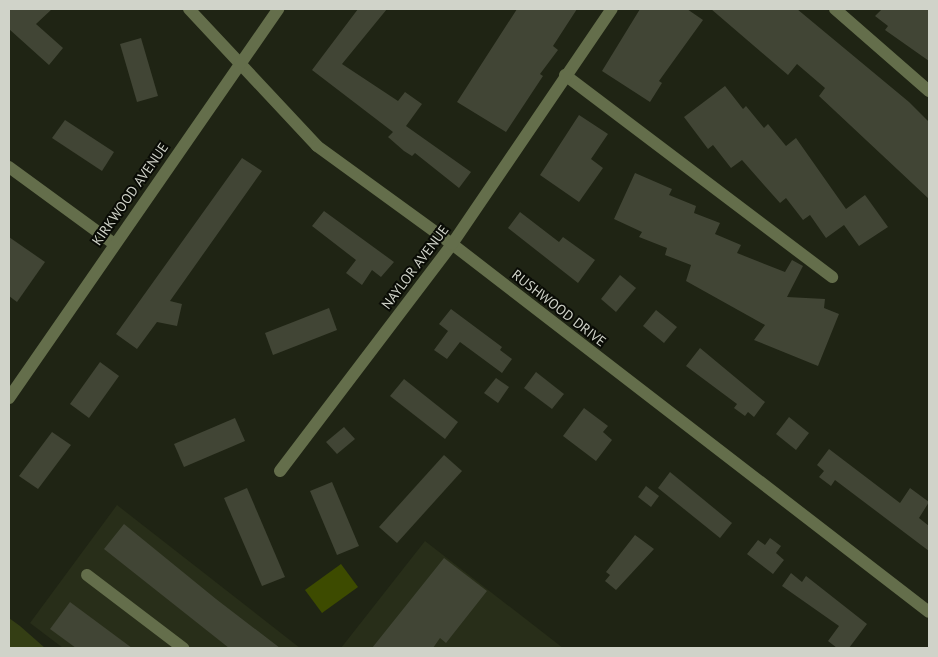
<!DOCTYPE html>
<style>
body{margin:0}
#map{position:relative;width:938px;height:657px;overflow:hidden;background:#1f2414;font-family:"PT Sans",sans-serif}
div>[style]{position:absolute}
.built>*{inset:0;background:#282e19}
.green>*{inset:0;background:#343e14}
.water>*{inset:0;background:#3d4b00}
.building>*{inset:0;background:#414535}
.minor>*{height:12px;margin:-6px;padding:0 6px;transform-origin:6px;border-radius:6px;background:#646e4b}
span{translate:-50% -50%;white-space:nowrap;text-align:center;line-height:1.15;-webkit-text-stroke:4px #0a0c06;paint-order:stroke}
.street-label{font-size:14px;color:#d0d3c9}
.frame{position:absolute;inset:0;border:10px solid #d0d3c9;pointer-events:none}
</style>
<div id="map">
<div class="built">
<i style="clip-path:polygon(117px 505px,300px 648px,63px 648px,30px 623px)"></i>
<i style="clip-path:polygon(425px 541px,563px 648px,341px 648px)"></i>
</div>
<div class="green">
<i style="clip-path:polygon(9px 618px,20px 626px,45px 648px,9px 648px)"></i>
</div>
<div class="water">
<i style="clip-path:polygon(341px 564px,358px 587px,322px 613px,305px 590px)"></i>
</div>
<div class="building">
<i style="clip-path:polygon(9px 9px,52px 9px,36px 24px,63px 48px,49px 65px,9px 29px)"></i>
<i style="clip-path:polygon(358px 9px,387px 9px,342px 64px,398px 101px,405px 92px,422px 104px,406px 126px,471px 172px,459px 188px,415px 153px,412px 156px,404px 151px,388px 137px,393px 132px,312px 70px)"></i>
<i style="clip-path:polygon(517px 9px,577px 9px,553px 46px,558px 50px,540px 74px,543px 76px,506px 132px,457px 102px)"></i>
<i style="clip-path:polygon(640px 9px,687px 9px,703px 20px,659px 81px,662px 83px,650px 102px,602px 71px)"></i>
<i style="clip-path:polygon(711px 9px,797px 9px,909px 102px,929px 122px,929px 199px,819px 96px,825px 88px,797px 64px,788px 75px)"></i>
<i style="clip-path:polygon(882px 9px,929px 9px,929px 61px,885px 30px,888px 26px,875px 16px)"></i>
<i style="clip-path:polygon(141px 38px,158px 96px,137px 102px,120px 44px)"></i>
<i style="clip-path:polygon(725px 86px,743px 109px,746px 106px,764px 128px,768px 124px,786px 146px,796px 138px,846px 209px,865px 195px,888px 227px,859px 246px,844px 225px,826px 238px,810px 215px,803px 220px,786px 198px,780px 203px,742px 160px,731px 168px,713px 145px,708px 149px,684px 117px)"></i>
<i style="clip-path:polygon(579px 115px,608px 134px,591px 159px,603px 168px,579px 202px,540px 175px)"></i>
<i style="clip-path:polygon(65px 120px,114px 152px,102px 171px,52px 138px)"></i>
<i style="clip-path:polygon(242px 158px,262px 171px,170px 301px,182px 304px,177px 326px,157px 322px,137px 349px,116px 334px)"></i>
<i style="clip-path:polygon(635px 173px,672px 189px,669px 195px,696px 206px,694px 213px,720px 223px,715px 234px,741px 245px,737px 253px,785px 272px,792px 260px,803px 266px,787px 297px,825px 299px,824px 308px,839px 314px,818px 366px,754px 340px,765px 325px,686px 281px,691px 265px,665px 255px,667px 248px,639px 237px,642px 232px,614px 219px)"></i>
<i style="clip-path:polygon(324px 211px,394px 262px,381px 277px,372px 270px,362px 285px,346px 273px,356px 260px,312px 226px)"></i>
<i style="clip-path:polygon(520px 212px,559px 242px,563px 237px,595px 260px,578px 283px,508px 228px)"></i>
<i style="clip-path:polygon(9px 237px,45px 262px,17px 302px,9px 296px)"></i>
<i style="clip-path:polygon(620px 275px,636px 288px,616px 312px,601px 299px)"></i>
<i style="clip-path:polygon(329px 308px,337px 330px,273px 355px,265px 333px)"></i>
<i style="clip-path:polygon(451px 309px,502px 347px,500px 350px,512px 359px,502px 373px,460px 342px,447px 359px,434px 350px,448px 331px,439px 324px)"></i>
<i style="clip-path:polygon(656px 310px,677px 327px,664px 343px,643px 326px)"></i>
<i style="clip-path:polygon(700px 348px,765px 402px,754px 417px,748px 412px,745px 416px,734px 408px,737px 404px,686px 366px)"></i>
<i style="clip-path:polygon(100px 362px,119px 376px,89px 418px,70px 404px)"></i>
<i style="clip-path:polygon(536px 372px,564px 394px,552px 409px,524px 388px)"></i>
<i style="clip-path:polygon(496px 378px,509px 387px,498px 403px,484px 393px)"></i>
<i style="clip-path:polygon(404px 379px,458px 422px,445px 439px,390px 396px)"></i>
<i style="clip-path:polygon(584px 408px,608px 426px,603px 432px,612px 440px,596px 461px,563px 436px)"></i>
<i style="clip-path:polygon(789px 417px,809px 433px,796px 450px,776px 434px)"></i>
<i style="clip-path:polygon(235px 418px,245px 441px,184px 467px,174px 444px)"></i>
<i style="clip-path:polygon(344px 427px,355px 439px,337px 454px,326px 442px)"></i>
<i style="clip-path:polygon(52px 432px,71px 445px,38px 489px,19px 476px)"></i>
<i style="clip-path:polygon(829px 449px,900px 503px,910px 488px,929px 502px,919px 518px,929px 526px,929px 551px,835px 480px,831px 486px,819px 477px,824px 471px,817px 465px)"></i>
<i style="clip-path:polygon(444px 455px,462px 471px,397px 543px,379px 527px)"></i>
<i style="clip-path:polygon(670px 472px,732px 523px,720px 538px,658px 488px)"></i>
<i style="clip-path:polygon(332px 482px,359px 546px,337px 555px,310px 491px)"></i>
<i style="clip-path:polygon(646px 486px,659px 496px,651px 507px,638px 497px)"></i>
<i style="clip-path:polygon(247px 488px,285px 577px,262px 586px,224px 498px)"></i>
<i style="clip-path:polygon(124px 524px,216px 599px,280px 648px,229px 648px,104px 549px)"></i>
<i style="clip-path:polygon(635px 535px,654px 549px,616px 590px,605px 581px,610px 575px,606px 572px)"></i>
<i style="clip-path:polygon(770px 538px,781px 546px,776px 553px,784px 560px,773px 574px,747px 554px,758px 540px,765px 545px)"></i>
<i style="clip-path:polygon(444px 558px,487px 591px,446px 643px,440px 638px,433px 648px,372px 648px)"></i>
<i style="clip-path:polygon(791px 573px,802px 582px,806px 576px,867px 624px,849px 648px,837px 648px,828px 641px,839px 626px,782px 586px)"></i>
<i style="clip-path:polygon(70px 602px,132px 648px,76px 648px,50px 629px)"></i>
</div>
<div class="minor">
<i style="left:189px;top:9px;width:187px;rotate:46.9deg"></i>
<i style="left:317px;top:146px;width:167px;rotate:36deg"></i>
<i style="left:452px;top:244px;width:602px;rotate:37.65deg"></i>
<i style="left:835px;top:9px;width:125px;rotate:41.1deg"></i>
<i style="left:565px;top:75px;width:335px;rotate:37.1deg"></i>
<i style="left:9px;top:167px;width:129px;rotate:36.2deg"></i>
<i style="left:9px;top:398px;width:473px;rotate:-55.3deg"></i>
<i style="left:280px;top:471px;width:285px;rotate:-52.8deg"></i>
<i style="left:452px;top:244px;width:284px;rotate:-55.8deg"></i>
<i style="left:87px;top:575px;width:121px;rotate:37.2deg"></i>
</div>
<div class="street-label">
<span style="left:130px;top:194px;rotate:-55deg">KIRKWOOD AVENUE</span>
<span style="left:415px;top:267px;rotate:-53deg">NAYLOR AVENUE</span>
<span style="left:559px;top:308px;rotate:38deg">RUSHWOOD DRIVE</span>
</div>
<div class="frame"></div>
</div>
